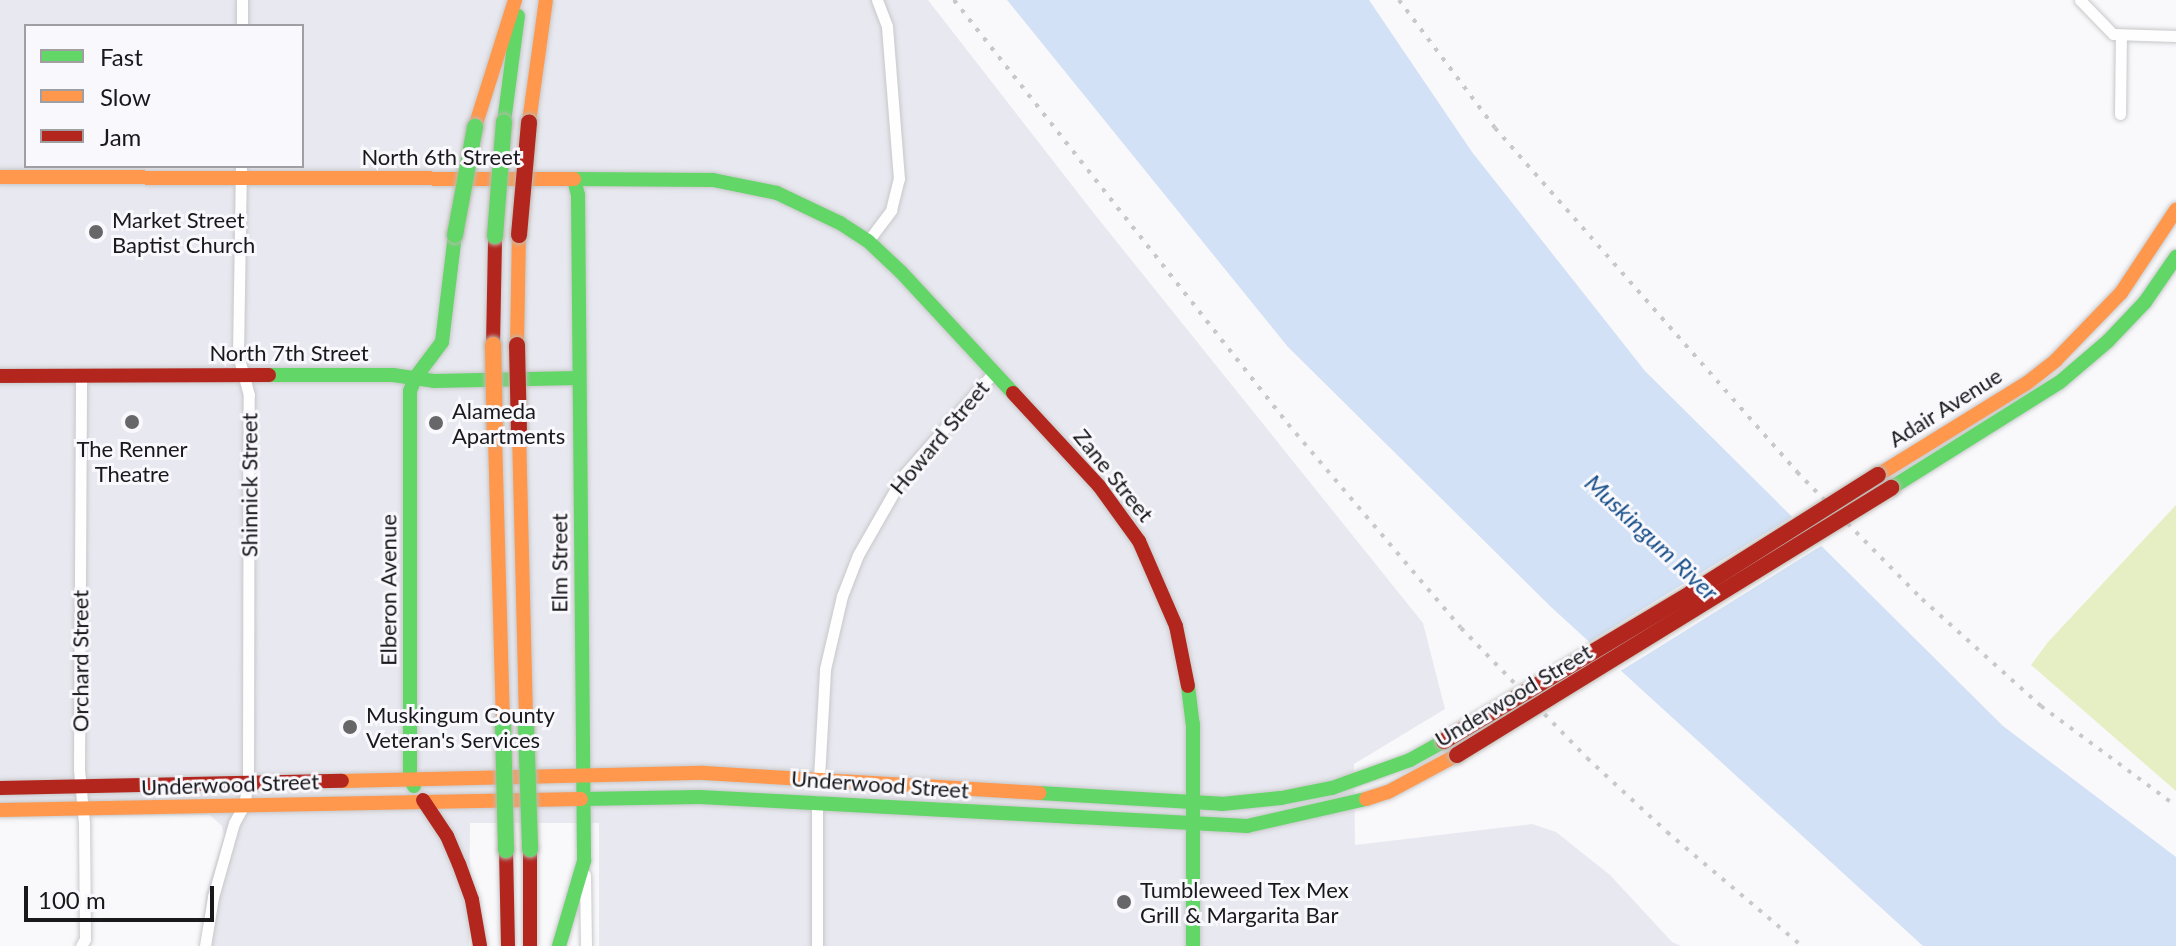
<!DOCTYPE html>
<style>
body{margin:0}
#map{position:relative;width:2176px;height:946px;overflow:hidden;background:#f9f9fc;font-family:Lato,sans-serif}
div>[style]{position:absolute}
.built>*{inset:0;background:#e8e8f0}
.green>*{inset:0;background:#e6efc3}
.water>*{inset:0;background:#d2e1f5}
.pier>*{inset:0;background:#f9f9fc}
.roads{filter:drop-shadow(0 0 2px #c7c8c9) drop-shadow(0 0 2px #c7c8c9)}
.street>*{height:11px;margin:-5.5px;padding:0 5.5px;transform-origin:5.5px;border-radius:5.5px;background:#fefeff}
.fast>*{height:14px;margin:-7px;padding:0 7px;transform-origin:7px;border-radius:7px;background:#63d668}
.slow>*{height:14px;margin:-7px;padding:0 7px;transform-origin:7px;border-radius:7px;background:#ff974d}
.jam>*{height:14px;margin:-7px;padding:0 7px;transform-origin:7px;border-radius:7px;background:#b3261e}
.rail>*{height:4px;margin-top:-2px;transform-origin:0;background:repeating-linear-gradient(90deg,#c8c8c9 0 4px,transparent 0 12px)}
.bridges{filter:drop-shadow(0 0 2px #bcb9b1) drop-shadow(0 0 2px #bcb9b1)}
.fast-bridge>*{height:16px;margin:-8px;padding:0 8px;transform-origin:8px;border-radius:8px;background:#63d668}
.slow-bridge>*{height:16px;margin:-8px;padding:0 8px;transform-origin:8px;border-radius:8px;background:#ff974d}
.jam-bridge>*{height:16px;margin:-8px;padding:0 8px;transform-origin:8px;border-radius:8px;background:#b3261e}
.dots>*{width:22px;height:22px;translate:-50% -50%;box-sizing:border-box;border:4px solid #f8f8fd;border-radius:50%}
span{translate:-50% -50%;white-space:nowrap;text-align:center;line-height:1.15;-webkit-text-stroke:6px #f8f8fd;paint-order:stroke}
.street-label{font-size:22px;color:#19191b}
.poi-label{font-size:22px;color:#19191b}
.left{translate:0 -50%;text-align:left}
.water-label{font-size:24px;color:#1a508a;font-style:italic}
.legend{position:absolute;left:24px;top:24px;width:280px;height:144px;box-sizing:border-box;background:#f8f8fd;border:2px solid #9f9fa3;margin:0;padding:10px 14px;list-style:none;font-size:24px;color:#19191b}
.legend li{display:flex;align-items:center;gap:16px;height:40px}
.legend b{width:40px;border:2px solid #9f9fa3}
.scale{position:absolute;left:24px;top:886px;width:190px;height:36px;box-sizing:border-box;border:4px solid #19191b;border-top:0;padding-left:10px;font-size:24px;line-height:28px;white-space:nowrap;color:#19191b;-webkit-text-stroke:6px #f8f8fd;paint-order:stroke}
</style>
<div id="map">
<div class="built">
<i style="clip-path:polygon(evenodd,0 0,928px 0,1096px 216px,1423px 623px,1445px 709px,1354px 764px,1355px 845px,1532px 824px,1556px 832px,1610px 875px,1672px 942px,1681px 946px,599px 946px,599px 823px,470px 823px,469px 946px,202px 946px,206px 893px,224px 836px,222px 826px,210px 815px,0 816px,0 0,26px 26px,302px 26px,302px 166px,26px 166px,26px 26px)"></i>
</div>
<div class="green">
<i style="clip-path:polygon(2176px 505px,2176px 791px,2031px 665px,2048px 642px)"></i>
</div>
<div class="water">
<i style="clip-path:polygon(1007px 0,1369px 0,1472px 152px,1645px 371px,2003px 726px,2176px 857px,2176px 946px,1923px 946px,1551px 607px,1288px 347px)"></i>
</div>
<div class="pier">
<i style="clip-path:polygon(1795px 515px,1824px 544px,1648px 654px,1617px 673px,1586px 644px)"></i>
</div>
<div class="roads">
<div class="street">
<i style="left:2080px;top:0;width:47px;rotate:45.9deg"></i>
<i style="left:2113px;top:34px;width:63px;rotate:1.8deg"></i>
<i style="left:242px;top:26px;width:26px;rotate:-90deg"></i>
<i style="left:2120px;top:114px;width:78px;rotate:-89.3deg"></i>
<i style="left:868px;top:241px;width:39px;rotate:-53deg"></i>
<i style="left:891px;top:210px;width:32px;rotate:-76deg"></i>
<i style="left:899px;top:179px;width:153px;rotate:-94.5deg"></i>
<i style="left:887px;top:26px;width:28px;rotate:-111deg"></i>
<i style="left:819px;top:778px;width:109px;rotate:-86.8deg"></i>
<i style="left:825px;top:669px;width:75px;rotate:-76.9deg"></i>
<i style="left:842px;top:596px;width:44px;rotate:-68.7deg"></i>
<i style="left:858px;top:555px;width:91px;rotate:-60.3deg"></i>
<i style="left:903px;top:476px;width:138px;rotate:-48.8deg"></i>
<i style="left:585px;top:875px;width:71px;rotate:89.2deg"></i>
<i style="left:81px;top:946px;width:8px;rotate:-60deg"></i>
<i style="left:85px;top:939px;width:116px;rotate:-90.5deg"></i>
<i style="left:84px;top:823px;width:54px;rotate:-95.3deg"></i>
<i style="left:79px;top:769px;width:394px;rotate:-89.7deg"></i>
<i style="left:205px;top:946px;width:50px;rotate:-80.7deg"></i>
<i style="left:213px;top:897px;width:77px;rotate:-74.2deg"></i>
<i style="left:234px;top:823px;width:21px;rotate:-61deg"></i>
<i style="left:244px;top:805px;width:22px;rotate:-80deg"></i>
<i style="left:248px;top:783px;width:388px;rotate:-89.9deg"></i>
<i style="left:249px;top:395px;width:41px;rotate:-105.4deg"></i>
<i style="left:238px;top:355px;width:189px;rotate:-89.1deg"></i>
<i style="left:817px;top:946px;width:145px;rotate:-90deg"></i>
</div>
<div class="fast">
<i style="left:504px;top:122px;width:107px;rotate:-82.5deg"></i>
<i style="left:574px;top:179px;width:16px;rotate:76deg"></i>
<i style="left:578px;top:195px;width:666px;rotate:89.48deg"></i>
<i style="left:575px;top:179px;width:138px;rotate:0.4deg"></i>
<i style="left:713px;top:180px;width:65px;rotate:11.5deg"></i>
<i style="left:777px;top:193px;width:70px;rotate:25.5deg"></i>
<i style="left:840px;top:223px;width:33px;rotate:33deg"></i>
<i style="left:868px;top:241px;width:45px;rotate:43.2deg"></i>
<i style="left:901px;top:272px;width:165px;rotate:47.2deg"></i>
<i style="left:269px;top:375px;width:124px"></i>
<i style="left:393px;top:375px;width:41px;rotate:8.3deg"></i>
<i style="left:434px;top:381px;width:144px;rotate:-1.2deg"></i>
<i style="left:415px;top:378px;width:45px;rotate:-53.1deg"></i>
<i style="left:442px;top:342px;width:108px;rotate:-83.1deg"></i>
<i style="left:1891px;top:488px;width:199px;rotate:-32.1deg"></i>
<i style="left:2060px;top:382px;width:63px;rotate:-40.5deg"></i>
<i style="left:2108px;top:341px;width:54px;rotate:-46.5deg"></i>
<i style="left:2145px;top:302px;width:55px;rotate:-55.4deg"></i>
<i style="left:1188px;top:686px;width:38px;rotate:83deg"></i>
<i style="left:1193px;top:724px;width:222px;rotate:90deg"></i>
<i style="left:414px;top:786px;width:8px;rotate:-120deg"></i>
<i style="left:410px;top:779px;width:388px;rotate:-90deg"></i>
<i style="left:410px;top:391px;width:14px;rotate:-69deg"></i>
<i style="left:1039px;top:793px;width:183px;rotate:3.4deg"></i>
<i style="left:1222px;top:804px;width:59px;rotate:-5.8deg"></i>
<i style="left:1281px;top:798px;width:52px;rotate:-11.1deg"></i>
<i style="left:1332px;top:788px;width:83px;rotate:-19.7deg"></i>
<i style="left:1410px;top:760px;width:39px;rotate:-29deg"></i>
<i style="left:581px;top:799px;width:119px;rotate:-1deg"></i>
<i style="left:700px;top:797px;width:548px;rotate:3.03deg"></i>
<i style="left:1247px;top:826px;width:122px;rotate:-12.8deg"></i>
<i style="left:559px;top:946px;width:89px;rotate:-73.6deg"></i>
</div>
<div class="slow">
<i style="left:529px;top:122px;width:123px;rotate:-82.1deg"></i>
<i style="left:475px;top:127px;width:133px;rotate:-72.5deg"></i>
<i style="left:0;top:177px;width:574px;rotate:0.2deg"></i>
<i style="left:517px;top:345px;width:110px;rotate:-89deg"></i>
<i style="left:519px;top:432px;width:294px;rotate:88.6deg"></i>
<i style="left:495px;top:437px;width:289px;rotate:88.4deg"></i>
<i style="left:1878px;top:475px;width:175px;rotate:-31.7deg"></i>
<i style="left:2027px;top:383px;width:37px;rotate:-38deg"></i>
<i style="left:2056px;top:360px;width:93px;rotate:-45.9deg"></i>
<i style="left:2121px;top:293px;width:100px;rotate:-56.5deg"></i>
<i style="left:342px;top:781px;width:362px;rotate:-1.3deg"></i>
<i style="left:704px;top:773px;width:336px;rotate:3.4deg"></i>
<i style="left:1366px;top:799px;width:23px;rotate:-18deg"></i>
<i style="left:1388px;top:792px;width:78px;rotate:-28.2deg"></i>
<i style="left:0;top:810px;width:581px;rotate:-1.08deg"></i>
</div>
<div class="jam">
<i style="left:493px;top:345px;width:109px;rotate:-88.9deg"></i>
<i style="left:0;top:376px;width:269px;rotate:-0.2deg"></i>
<i style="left:1013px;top:393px;width:127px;rotate:47.2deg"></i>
<i style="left:1099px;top:486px;width:68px;rotate:54deg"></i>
<i style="left:1139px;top:541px;width:93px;rotate:66.5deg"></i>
<i style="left:1176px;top:626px;width:61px;rotate:78.7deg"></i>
<i style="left:0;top:788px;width:342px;rotate:-1.2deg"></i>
<i style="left:423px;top:800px;width:43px;rotate:56.3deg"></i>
<i style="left:447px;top:836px;width:30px;rotate:67deg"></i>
<i style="left:459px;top:864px;width:38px;rotate:70deg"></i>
<i style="left:472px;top:900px;width:47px;rotate:80.1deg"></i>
<i style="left:530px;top:849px;width:97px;rotate:90deg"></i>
<i style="left:506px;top:850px;width:96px;rotate:88.8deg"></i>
</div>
</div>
<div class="rail">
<i style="left:954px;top:0;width:540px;rotate:51.77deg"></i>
<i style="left:1288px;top:424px;width:267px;rotate:49.7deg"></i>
<i style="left:1461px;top:628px;width:181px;rotate:45.9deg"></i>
<i style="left:1587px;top:758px;width:109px;rotate:42.8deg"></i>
<i style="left:1667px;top:832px;width:177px;rotate:40.2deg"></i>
<i style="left:1399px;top:0;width:160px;rotate:53.1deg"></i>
<i style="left:1495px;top:128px;width:458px;rotate:48.7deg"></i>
<i style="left:1797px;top:472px;width:178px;rotate:45.5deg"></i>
<i style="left:1922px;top:599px;width:160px;rotate:42deg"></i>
<i style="left:2041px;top:706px;width:168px;rotate:36.5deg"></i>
</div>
<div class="bridges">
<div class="fast-bridge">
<i style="left:455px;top:235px;width:110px;rotate:-79.5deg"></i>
<i style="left:495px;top:236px;width:114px;rotate:-85.5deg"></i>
<i style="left:503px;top:726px;width:124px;rotate:88.6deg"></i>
<i style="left:526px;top:726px;width:123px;rotate:88.1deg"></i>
</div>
<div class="slow-bridge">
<i style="left:493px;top:345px;width:92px;rotate:88.8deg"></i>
</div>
<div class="jam-bridge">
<i style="left:519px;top:235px;width:113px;rotate:-84.9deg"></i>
<i style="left:517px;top:345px;width:87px;rotate:88.7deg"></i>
<i style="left:1444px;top:741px;width:288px;rotate:-30.9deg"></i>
<i style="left:1691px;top:593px;width:221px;rotate:-32.3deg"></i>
<i style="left:1457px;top:755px;width:510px;rotate:-31.6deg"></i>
</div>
</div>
<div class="dots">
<i style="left:96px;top:232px;background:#67676a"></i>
<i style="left:132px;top:422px;background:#67676a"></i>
<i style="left:436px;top:423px;background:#67676a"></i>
<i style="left:350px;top:727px;background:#67676a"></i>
<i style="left:1124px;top:902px;background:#67676a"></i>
</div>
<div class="street-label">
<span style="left:441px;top:157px">North 6th Street</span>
<span style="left:289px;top:353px">North 7th Street</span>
<span style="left:1945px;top:407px;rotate:-32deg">Adair Avenue</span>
<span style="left:939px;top:437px;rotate:-50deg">Howard Street</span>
<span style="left:1114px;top:475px;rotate:51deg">Zane Street</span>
<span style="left:249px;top:485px;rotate:-90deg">Shinnick Street</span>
<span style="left:559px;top:563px;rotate:-90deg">Elm Street</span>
<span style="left:388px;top:590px;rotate:-90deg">Elberon Avenue</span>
<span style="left:80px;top:661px;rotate:-90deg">Orchard Street</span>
<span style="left:1513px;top:695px;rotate:-31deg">Underwood Street</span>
<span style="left:230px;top:784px;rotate:-2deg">Underwood Street</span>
<span style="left:880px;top:784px;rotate:4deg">Underwood Street</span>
</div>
<div class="poi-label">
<span class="left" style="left:112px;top:232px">Market Street<br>Baptist Church</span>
<span class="left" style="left:452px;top:423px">Alameda<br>Apartments</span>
<span style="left:132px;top:461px">The Renner<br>Theatre</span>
<span class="left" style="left:366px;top:727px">Muskingum County<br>Veteran's Services</span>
<span class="left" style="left:1140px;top:902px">Tumbleweed Tex Mex<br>Grill &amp; Margarita Bar</span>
</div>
<div class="water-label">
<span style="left:1652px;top:537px;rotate:43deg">Muskingum River</span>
</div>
<ul class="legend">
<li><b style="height:10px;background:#63d668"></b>Fast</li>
<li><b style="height:10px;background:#ff974d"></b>Slow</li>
<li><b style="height:10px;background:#b3261e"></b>Jam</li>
</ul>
<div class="scale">100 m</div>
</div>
